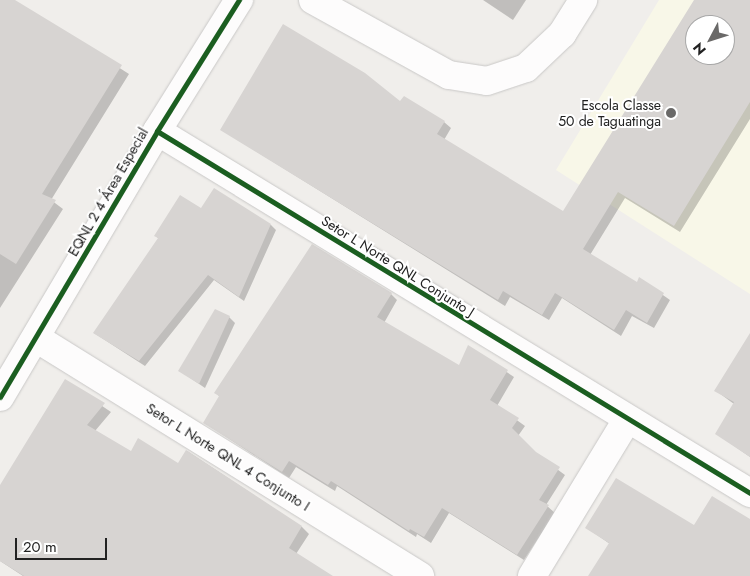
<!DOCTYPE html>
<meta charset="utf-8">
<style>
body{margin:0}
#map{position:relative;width:750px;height:576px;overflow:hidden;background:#f0eeeb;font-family:Jost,sans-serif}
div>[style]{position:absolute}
.education>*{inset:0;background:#f8f7e8}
.shadow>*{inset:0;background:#0003}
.building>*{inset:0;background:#d7d4d2}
.roads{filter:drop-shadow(0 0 1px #c9c8c7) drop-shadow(0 0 1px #c9c8c7)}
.street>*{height:28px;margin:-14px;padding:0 14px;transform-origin:14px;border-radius:14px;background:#fdfcfc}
.cycleway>*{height:5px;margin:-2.5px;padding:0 2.5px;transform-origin:2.5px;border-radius:2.5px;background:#1b5e20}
.dots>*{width:14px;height:14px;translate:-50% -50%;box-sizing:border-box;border:2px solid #fff;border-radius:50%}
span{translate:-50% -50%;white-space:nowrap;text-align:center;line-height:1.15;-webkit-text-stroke:4px #fff;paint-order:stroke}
.poi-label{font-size:14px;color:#222}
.right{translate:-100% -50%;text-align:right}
.street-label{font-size:14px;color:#222}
.north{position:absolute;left:685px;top:15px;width:50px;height:50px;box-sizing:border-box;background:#fff;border:1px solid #a7a7a7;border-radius:50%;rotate:230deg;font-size:14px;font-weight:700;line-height:20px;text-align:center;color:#222}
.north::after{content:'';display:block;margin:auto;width:18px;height:22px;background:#6a6968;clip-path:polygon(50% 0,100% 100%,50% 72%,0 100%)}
.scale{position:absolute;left:15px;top:538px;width:92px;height:22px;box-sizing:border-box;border:2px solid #222;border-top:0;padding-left:6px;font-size:15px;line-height:18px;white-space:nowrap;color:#222;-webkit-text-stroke:4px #fff;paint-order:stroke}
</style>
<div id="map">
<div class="education">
<i style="clip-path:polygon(evenodd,659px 0,750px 0,750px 294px,556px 170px,659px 0,695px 25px,725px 25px,725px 55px,695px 55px,695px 25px)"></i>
</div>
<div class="shadow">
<i style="clip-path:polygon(0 0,13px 0,129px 74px,51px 200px,63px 209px,0 308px)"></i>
<i style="clip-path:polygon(483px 0,526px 0,513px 20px)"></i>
<i style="clip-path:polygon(evenodd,695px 0,750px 0,750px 119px,680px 232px,625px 198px,590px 255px,637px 283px,640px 279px,670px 300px,654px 328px,632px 316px,621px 336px,562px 298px,549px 320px,510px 297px,505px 306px,222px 130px,401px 103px,444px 122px,451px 128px,444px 140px,564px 213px,695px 0,695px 25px,725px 25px,725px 55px,695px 55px,695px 25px)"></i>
<i style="clip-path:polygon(202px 210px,271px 225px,276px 230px,244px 301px,214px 280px,145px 366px,94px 333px,159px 239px,156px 236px)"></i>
<i style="clip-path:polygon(391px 294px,397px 300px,384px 323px,460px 367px,469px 347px,514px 377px,497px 406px,525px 426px,518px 436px,535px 453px,565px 475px,546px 505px,555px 513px,524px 560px,449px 513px,431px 543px,417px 534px,416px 537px,337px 486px,335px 491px,296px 467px,289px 478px,205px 423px,220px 397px,216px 393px)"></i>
<i style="clip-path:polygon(229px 317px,235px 323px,205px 388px,180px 371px)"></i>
<i style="clip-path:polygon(750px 354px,750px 457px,717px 434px,734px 404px,715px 390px)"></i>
<i style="clip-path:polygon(65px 381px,111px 412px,95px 431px,131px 453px,178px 465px,187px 451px,302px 527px,309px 534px,296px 554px,331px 576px,23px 576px,0 561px,0 488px)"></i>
<i style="clip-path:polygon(750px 520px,750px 576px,590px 576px,610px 544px,587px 528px,694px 527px)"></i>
</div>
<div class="building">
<i style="clip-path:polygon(0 0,15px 0,122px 65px,42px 194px,56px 200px,16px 264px,0 254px)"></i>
<i style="clip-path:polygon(evenodd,694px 0,750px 0,750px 102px,674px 226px,618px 192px,583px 249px,637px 282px,639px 277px,664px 293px,647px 323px,626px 310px,614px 330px,555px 293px,542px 315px,503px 291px,498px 300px,220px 130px,283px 24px,365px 73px,400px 101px,404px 96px,445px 121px,437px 134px,563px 211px,694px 0,695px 25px,725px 25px,725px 55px,695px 55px,695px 25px)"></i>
<i style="clip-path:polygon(214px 188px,271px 224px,239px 297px,208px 275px,139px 361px,93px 333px,158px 238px,154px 236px,180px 195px,201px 208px)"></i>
<i style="clip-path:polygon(312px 244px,392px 293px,377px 317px,459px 365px,468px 345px,508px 370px,490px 400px,519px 418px,512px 428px,536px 452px,560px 467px,539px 500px,549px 505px,517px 555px,442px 508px,424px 537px,410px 529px,409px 531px,331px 481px,328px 485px,289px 461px,282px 472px,203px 423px,219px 396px,214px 393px)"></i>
<i style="clip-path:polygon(215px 309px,230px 316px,199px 384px,178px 371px)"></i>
<i style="clip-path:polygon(750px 333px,750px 457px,715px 434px,734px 402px,714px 391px)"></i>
<i style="clip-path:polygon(65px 379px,105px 403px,87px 425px,131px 451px,138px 438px,178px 463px,186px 450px,302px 526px,289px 548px,333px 576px,24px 576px,0 561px,0 485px)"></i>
<i style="clip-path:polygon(616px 478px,694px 525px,712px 496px,750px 519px,750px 576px,588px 576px,609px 543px,585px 528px)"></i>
</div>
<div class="roads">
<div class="street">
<i style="left:313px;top:0;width:155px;rotate:28.9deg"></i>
<i style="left:449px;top:75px;width:38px;rotate:9deg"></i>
<i style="left:487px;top:81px;width:41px;rotate:-18.4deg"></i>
<i style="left:526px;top:68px;width:50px;rotate:-43.4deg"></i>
<i style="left:562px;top:34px;width:40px;rotate:-58deg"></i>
<i style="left:157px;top:131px;width:695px;rotate:31.4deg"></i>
<i style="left:36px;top:338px;width:452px;rotate:31.8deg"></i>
<i style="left:0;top:397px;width:309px;rotate:-59.4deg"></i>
<i style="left:157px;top:131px;width:155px;rotate:-58deg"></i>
<i style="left:532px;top:576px;width:183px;rotate:-58.7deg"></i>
</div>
</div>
<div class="cycleway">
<i style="left:157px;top:131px;width:695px;rotate:31.4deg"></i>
<i style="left:0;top:397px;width:309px;rotate:-59.4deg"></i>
<i style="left:157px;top:131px;width:155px;rotate:-58deg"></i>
</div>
<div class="dots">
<i style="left:671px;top:113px;background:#6a6968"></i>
</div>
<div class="poi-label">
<span class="right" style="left:661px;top:113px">Escola Classe<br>50 de Taguatinga</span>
</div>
<div class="street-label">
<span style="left:108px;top:192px;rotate:-60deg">EQNL 2 4 Área Especial</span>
<span style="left:398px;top:266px;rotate:32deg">Setor L Norte QNL Conjunto J</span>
<span style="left:228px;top:457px;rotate:32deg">Setor L Norte QNL 4 Conjunto I</span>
</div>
<div class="north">N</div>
<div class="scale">20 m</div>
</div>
